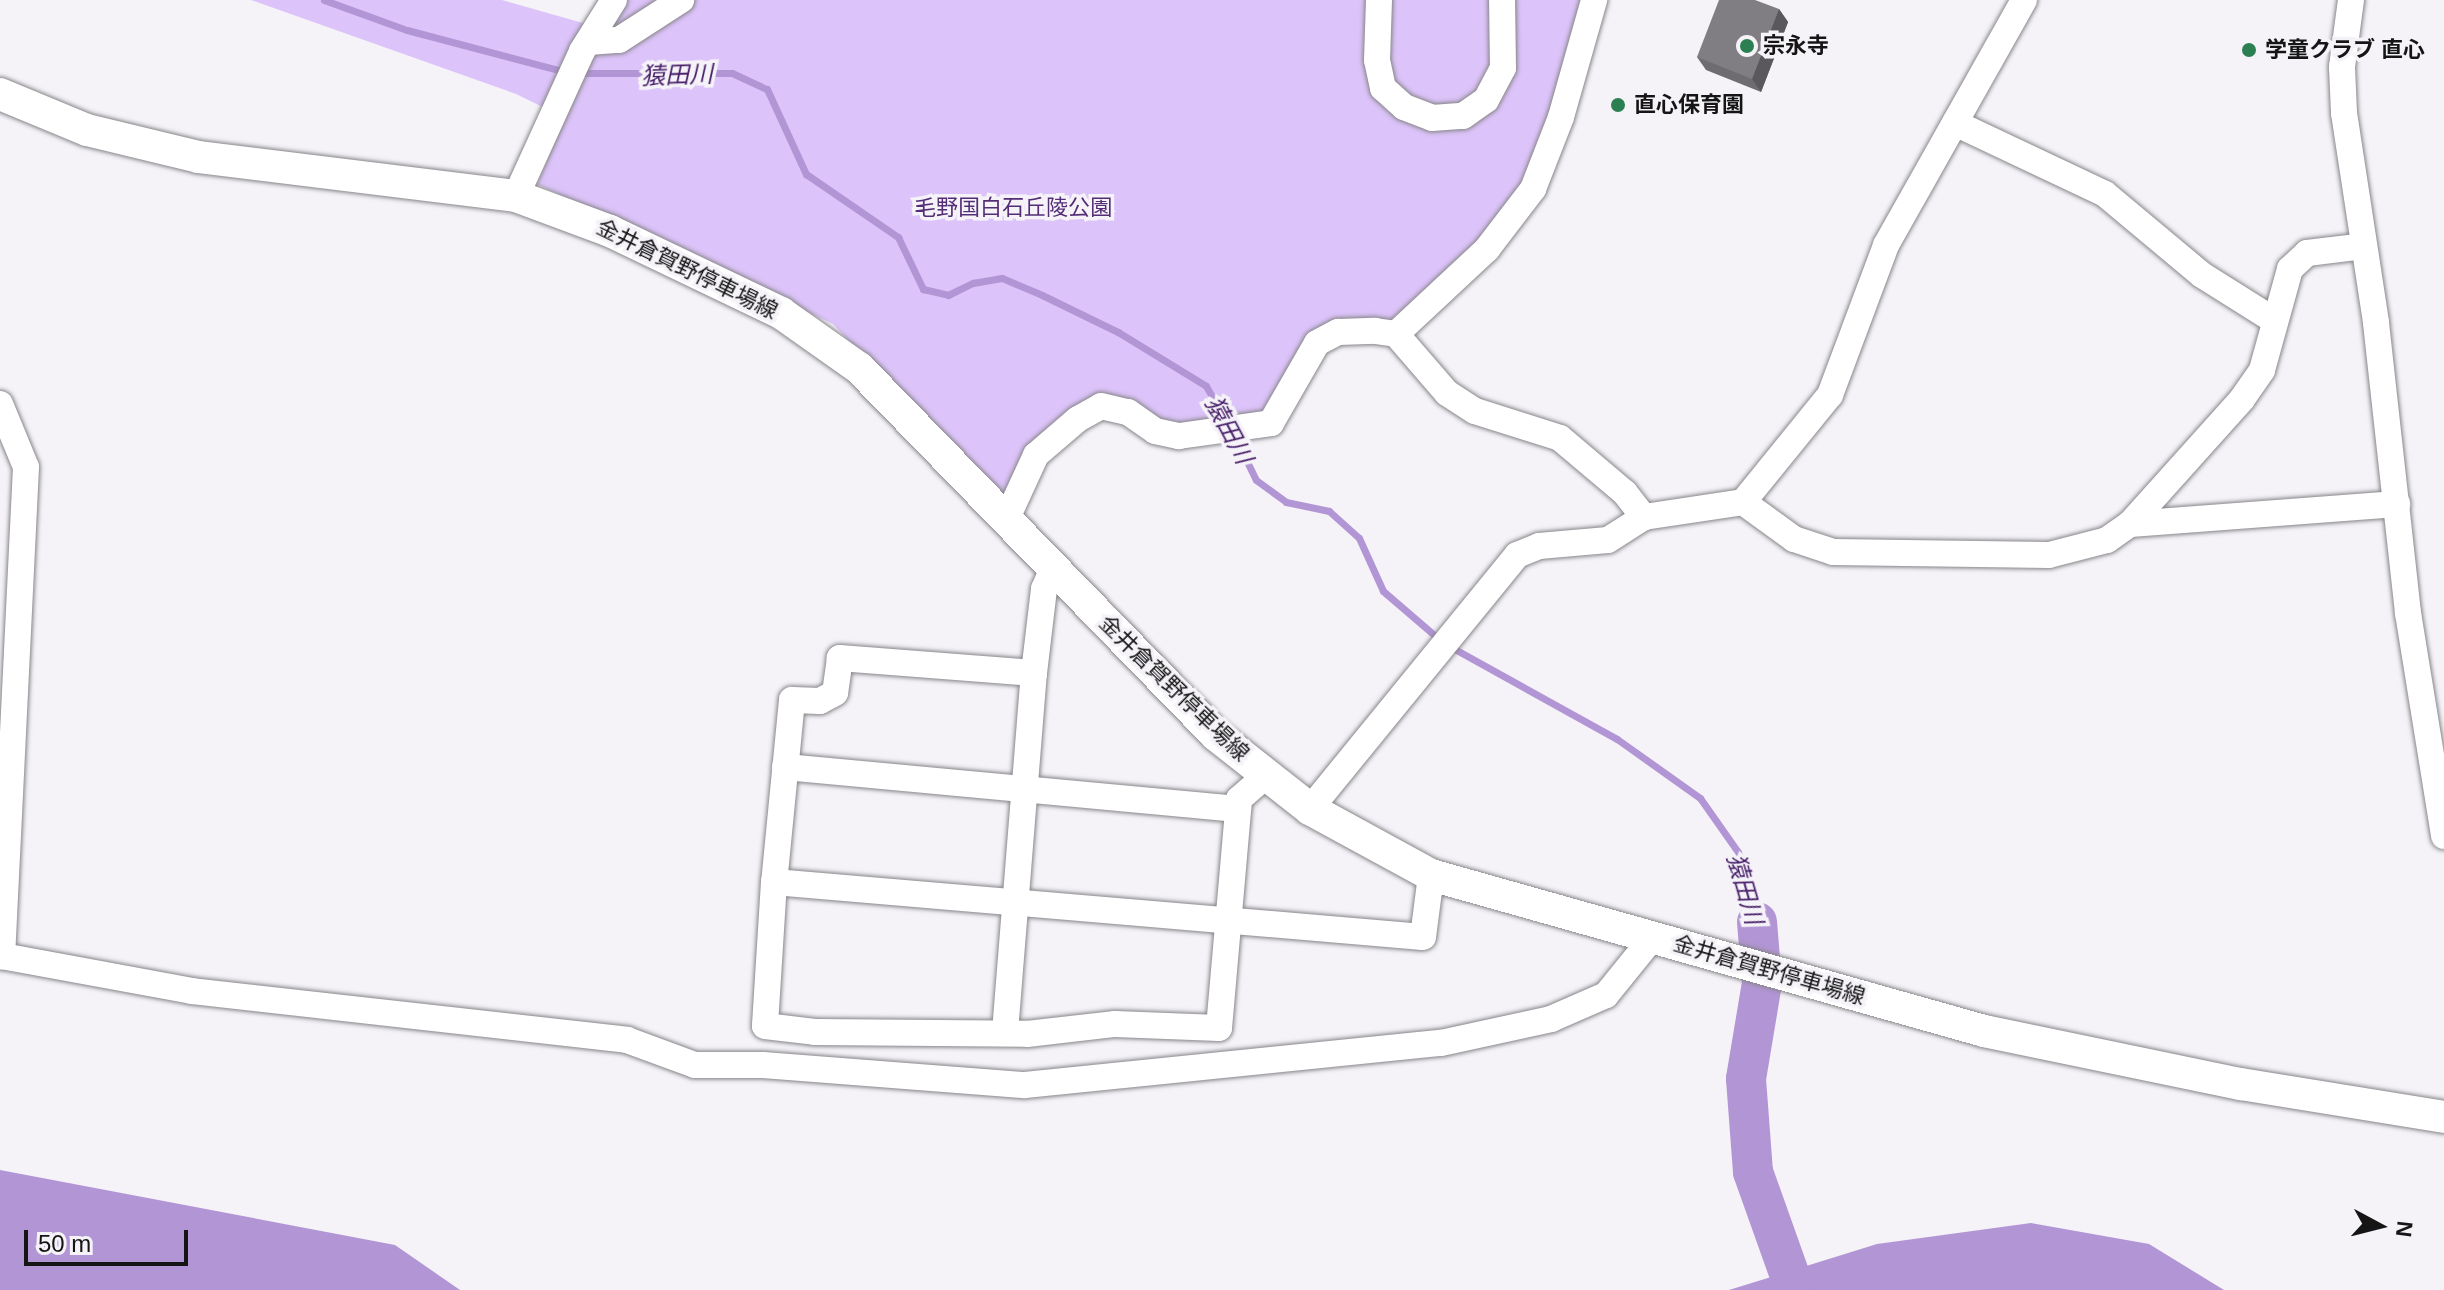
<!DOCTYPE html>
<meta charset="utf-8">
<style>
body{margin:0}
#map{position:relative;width:2444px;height:1290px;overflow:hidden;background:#f5f3f8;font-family:Helvetica,"Noto Sans JP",sans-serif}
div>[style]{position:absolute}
.green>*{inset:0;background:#dcc3f9}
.water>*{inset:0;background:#b295d4}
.stream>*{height:7px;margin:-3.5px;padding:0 3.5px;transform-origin:3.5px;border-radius:3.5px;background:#b295d4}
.river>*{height:40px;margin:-20px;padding:0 20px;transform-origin:20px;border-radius:20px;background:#b295d4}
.roads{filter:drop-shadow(0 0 2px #87868a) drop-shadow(0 0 2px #87868a)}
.minor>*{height:26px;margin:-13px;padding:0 13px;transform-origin:13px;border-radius:13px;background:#fff}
.major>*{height:32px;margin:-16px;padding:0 16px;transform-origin:16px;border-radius:16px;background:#fff}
.wall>*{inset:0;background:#6e6c70}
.shaded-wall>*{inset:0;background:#5a585b}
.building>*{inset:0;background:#807e82}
.dots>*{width:22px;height:22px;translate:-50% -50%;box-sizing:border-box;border:4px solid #f5f3f8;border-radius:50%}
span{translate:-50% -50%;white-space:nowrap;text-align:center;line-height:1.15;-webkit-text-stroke:7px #f5f3f8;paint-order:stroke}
.poi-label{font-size:22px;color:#161516;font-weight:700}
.left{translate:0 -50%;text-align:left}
.park-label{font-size:22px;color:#542d77}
.street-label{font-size:22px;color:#161516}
.water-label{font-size:24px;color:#49216b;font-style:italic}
.north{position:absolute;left:2340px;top:1186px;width:80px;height:80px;-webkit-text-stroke:6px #f5f3f8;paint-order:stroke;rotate:97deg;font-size:22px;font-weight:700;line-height:32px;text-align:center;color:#161516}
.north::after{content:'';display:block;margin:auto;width:28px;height:36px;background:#161516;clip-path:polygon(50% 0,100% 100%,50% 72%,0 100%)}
.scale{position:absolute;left:24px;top:1230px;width:164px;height:36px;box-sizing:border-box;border:4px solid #161516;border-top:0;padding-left:10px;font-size:24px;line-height:28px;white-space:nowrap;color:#161516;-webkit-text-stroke:6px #f5f3f8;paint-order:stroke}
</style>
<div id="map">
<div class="green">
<i style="clip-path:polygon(251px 0,502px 0,604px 29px,624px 0,1589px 0,1528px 188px,1396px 326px,1334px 327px,1269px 419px,1181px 431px,1100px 396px,1006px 508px,833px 324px,537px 184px,565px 118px,516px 94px)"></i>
</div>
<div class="water">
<i style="clip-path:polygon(0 1170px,395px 1245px,460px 1290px,0 1290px)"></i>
<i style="clip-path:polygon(2031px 1223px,2149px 1244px,2224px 1290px,1729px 1290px,1877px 1244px)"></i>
</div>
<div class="stream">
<i style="left:324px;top:0;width:88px;rotate:19.9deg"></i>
<i style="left:407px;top:30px;width:164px;rotate:14.8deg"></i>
<i style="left:579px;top:73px;width:153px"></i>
<i style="left:732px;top:73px;width:38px;rotate:25deg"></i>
<i style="left:767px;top:89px;width:94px;rotate:65.4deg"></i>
<i style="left:806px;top:174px;width:112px;rotate:34.4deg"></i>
<i style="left:898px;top:237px;width:58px;rotate:64.3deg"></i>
<i style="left:923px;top:289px;width:26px;rotate:13deg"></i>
<i style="left:948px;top:295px;width:28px;rotate:-26deg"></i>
<i style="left:973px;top:283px;width:29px;rotate:-10deg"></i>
<i style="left:1002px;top:278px;width:43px;rotate:23deg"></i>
<i style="left:1042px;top:295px;width:85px;rotate:26deg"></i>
<i style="left:1118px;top:332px;width:103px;rotate:31.5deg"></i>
<i style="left:1206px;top:386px;width:42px;rotate:59.7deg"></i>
<i style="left:1233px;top:433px;width:52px;rotate:63.9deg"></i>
<i style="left:1256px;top:480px;width:37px;rotate:36deg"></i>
<i style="left:1286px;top:502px;width:44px;rotate:11.8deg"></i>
<i style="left:1329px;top:511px;width:40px;rotate:42deg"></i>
<i style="left:1359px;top:538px;width:58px;rotate:65.6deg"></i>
<i style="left:1383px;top:591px;width:75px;rotate:40.7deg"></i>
<i style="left:1451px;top:647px;width:190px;rotate:29deg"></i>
<i style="left:1617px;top:739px;width:102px;rotate:35.4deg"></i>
<i style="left:1700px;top:798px;width:66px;rotate:54.9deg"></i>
<i style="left:1738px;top:852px;width:73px;rotate:74.8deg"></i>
</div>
<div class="river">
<i style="left:1757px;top:922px;width:61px;rotate:85.3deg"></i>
<i style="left:1762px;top:983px;width:97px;rotate:99.5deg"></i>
<i style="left:1746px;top:1079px;width:93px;rotate:85.7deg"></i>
<i style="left:1753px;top:1172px;width:125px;rotate:70.4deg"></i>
</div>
<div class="roads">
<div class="minor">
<i style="left:1379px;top:0;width:60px;rotate:91.9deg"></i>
<i style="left:1377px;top:60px;width:29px;rotate:78deg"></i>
<i style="left:1383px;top:88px;width:28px;rotate:42deg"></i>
<i style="left:1404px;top:107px;width:30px;rotate:21deg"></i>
<i style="left:1432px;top:118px;width:31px;rotate:-4deg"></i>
<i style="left:1463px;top:116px;width:28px;rotate:-35deg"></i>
<i style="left:1486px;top:100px;width:36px;rotate:-62deg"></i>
<i style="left:1503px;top:68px;width:68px;rotate:-90.8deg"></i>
<i style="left:2351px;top:0;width:68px;rotate:97.7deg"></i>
<i style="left:2342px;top:67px;width:46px;rotate:87.5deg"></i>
<i style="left:2344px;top:113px;width:212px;rotate:81.3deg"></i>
<i style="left:2376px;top:323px;width:292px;rotate:83.7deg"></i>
<i style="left:2408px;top:613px;width:226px;rotate:80.8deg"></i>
<i style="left:588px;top:42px;width:31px;rotate:-4deg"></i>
<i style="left:619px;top:40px;width:74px;rotate:-32.8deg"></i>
<i style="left:1955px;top:123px;width:166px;rotate:25.3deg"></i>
<i style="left:2105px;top:194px;width:126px;rotate:39.9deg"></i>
<i style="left:2202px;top:275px;width:86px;rotate:32.2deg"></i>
<i style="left:516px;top:196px;width:159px;rotate:-65.5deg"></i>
<i style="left:582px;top:51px;width:60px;rotate:-57.9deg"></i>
<i style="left:1396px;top:334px;width:125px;rotate:-43deg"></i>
<i style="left:1487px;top:249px;width:76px;rotate:-52.5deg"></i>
<i style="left:1533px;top:189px;width:77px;rotate:-68.7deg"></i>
<i style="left:1561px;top:117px;width:122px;rotate:-74.2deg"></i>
<i style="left:0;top:404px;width:68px;rotate:67.6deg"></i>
<i style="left:26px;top:467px;width:490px;rotate:92.8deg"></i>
<i style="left:2px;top:956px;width:193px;rotate:10.4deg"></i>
<i style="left:192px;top:991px;width:438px;rotate:6.4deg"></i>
<i style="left:627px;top:1040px;width:72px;rotate:20.2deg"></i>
<i style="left:695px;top:1065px;width:68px"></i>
<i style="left:763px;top:1065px;width:263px;rotate:4.4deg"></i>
<i style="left:1025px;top:1085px;width:418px;rotate:-5.8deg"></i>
<i style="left:1441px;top:1043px;width:113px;rotate:-12.3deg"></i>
<i style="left:1551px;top:1019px;width:60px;rotate:-23.6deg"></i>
<i style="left:1606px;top:995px;width:75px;rotate:-51deg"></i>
<i style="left:1743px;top:502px;width:63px;rotate:36deg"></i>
<i style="left:1794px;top:539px;width:41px;rotate:18.4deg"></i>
<i style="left:1833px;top:552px;width:216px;rotate:0.8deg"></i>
<i style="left:2049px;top:555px;width:60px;rotate:-14.5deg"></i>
<i style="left:2107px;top:540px;width:28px;rotate:-35deg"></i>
<i style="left:2130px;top:524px;width:168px;rotate:-48.1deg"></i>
<i style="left:2242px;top:399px;width:35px;rotate:-55deg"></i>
<i style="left:2262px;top:370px;width:105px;rotate:-74.5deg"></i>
<i style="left:2290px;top:269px;width:23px;rotate:-43deg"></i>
<i style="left:2307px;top:253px;width:57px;rotate:-7deg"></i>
<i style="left:1007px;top:518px;width:69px;rotate:-65.3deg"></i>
<i style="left:1036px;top:455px;width:55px;rotate:-40.6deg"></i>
<i style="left:1078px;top:419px;width:26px;rotate:-29deg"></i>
<i style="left:1101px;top:406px;width:28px;rotate:13deg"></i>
<i style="left:1128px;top:412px;width:33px;rotate:35deg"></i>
<i style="left:1155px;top:431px;width:25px;rotate:12deg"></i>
<i style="left:1179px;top:436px;width:93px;rotate:-8deg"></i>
<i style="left:1271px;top:423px;width:92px;rotate:-60.1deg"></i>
<i style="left:1317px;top:343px;width:24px;rotate:-28deg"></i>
<i style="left:1338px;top:332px;width:37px;rotate:-2deg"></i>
<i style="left:1375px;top:331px;width:21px;rotate:8deg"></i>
<i style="left:1396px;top:334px;width:78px;rotate:49.2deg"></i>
<i style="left:1447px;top:393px;width:33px;rotate:33deg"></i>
<i style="left:1475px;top:411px;width:89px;rotate:17.6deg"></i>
<i style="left:1560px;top:438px;width:85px;rotate:40.2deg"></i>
<i style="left:1625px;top:493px;width:31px;rotate:52deg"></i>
<i style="left:2130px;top:524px;width:268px;rotate:-4.3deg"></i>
<i style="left:1053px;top:568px;width:23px;rotate:113deg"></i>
<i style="left:1044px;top:589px;width:85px;rotate:96.8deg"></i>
<i style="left:1034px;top:673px;width:195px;rotate:-175.6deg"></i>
<i style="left:840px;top:658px;width:35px;rotate:98deg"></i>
<i style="left:835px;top:693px;width:17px;rotate:152deg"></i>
<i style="left:820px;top:701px;width:28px;rotate:-178deg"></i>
<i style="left:792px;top:700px;width:183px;rotate:95.6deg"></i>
<i style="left:774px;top:882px;width:651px;rotate:4.84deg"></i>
<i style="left:1423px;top:937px;width:63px;rotate:-82.6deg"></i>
<i style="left:785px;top:767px;width:455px;rotate:5.3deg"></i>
<i style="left:1310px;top:809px;width:328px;rotate:-50.8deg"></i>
<i style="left:1517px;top:555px;width:24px;rotate:-22deg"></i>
<i style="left:1539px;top:546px;width:69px;rotate:-5deg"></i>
<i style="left:1608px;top:540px;width:43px;rotate:-32.6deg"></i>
<i style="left:1644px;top:517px;width:100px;rotate:-8.6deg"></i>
<i style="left:1743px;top:502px;width:138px;rotate:-50.9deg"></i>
<i style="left:1830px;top:395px;width:160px;rotate:-69.5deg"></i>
<i style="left:1886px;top:245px;width:281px;rotate:-60.6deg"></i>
<i style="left:774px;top:882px;width:144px;rotate:93.6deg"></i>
<i style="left:765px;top:1026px;width:50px;rotate:6.8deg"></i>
<i style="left:815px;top:1032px;width:212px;rotate:0.5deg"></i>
<i style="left:1027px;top:1034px;width:89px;rotate:-6.5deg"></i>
<i style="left:1115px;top:1024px;width:104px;rotate:2.2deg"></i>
<i style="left:1219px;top:1028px;width:230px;rotate:-85deg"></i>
<i style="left:1239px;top:799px;width:35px;rotate:-41deg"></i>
<i style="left:1005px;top:1032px;width:360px;rotate:-85.4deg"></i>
</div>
<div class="major">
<i style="left:0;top:94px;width:94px;rotate:22.5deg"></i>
<i style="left:87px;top:130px;width:115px;rotate:13.6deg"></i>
<i style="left:199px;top:157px;width:319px;rotate:7deg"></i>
<i style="left:516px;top:196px;width:100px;rotate:20.4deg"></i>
<i style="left:610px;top:231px;width:190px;rotate:25.6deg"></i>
<i style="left:781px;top:313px;width:95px;rotate:35.2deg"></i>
<i style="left:859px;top:368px;width:512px;rotate:45.79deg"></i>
<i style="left:1216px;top:735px;width:120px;rotate:38.2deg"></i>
<i style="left:1310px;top:809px;width:138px;rotate:28.6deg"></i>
<i style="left:1431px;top:875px;width:575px;rotate:15.75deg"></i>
<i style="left:1984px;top:1031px;width:262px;rotate:11.7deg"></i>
<i style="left:2241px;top:1084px;width:206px;rotate:9.2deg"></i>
</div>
</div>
<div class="wall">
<i style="clip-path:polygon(1779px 9px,1788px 22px,1761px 92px,1706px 70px,1697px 57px)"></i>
</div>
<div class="shaded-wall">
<i style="clip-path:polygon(1779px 9px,1788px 22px,1761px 92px,1752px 79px)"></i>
</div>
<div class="building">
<i style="clip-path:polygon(1719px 0,1755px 0,1779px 9px,1752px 79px,1697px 57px)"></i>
</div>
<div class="dots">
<i style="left:1747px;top:46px;background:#2c7f51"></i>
<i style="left:2249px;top:50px;background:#2c7f51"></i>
<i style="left:1618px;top:105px;background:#2c7f51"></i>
</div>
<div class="poi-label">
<span class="left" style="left:1763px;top:46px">宗永寺</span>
<span class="left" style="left:2265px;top:50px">学童クラブ 直心</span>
<span class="left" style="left:1634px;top:105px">直心保育園</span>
</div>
<div class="park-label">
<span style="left:1013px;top:208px">毛野国白石丘陵公園</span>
</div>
<div class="street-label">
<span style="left:687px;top:269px;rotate:26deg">金井倉賀野停車場線</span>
<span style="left:1174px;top:688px;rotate:44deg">金井倉賀野停車場線</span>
<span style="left:1769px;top:970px;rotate:16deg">金井倉賀野停車場線</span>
</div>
<div class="water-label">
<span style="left:677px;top:75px;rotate:-2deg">猿田川</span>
<span style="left:1229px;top:430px;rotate:62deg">猿田川</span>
<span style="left:1745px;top:889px;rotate:74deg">猿田川</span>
</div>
<div class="north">N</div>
<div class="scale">50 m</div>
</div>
